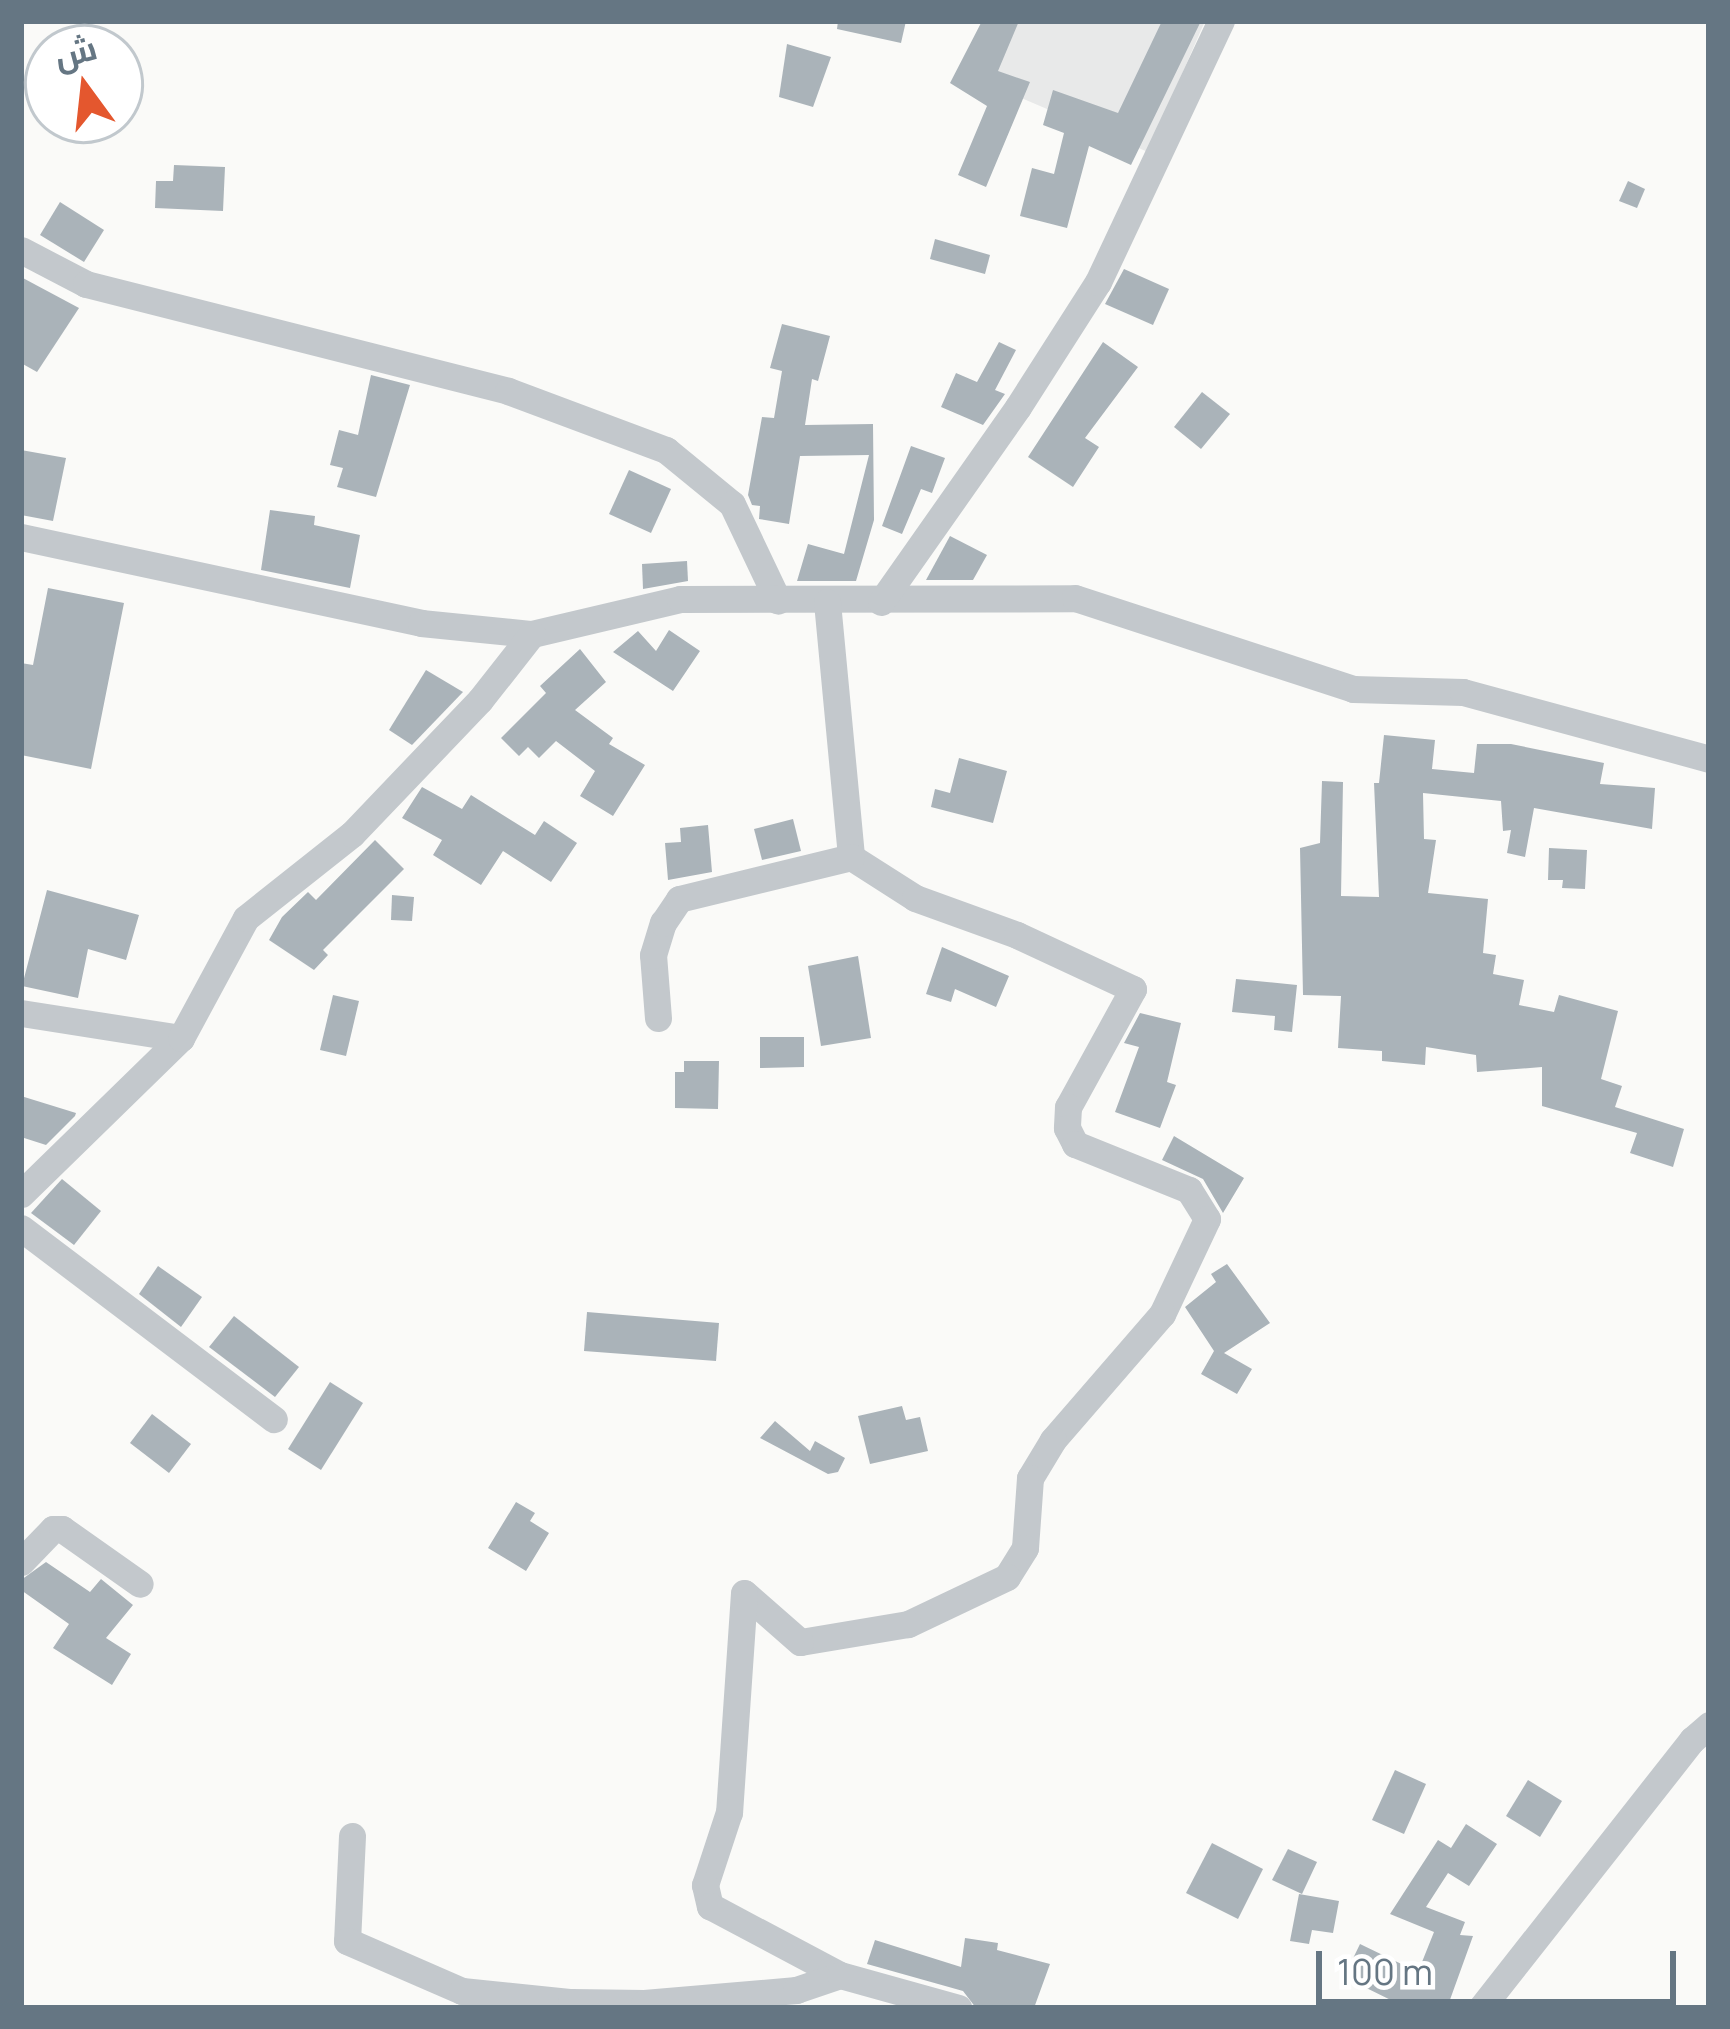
<!DOCTYPE html>
<meta charset="utf-8">
<style>
body{margin:0}
#map{position:relative;width:1730px;height:2029px;overflow:hidden;background:#fafaf8;font-family:Manrope,Cairo,sans-serif}
div>[style]{position:absolute}
.built>*{inset:0;background:#e8e9e9}
.building>*{inset:0;background:#aab3b9}
.minor>*{height:27px;margin:-13.5px;padding:0 13.5px;transform-origin:13.5px;border-radius:13.5px;background:#c3c8cc}
span{translate:-50% -50%;white-space:nowrap;text-align:center;line-height:1.15;-webkit-text-stroke:12px #fff;paint-order:stroke}
.frame{position:absolute;inset:0;border:24px solid #657683;pointer-events:none}
.north{position:absolute;left:24px;top:24px;width:120px;height:120px;box-sizing:border-box;background:#fff;border:3px solid #c1c8cd;border-radius:50%;rotate:345deg;font-size:33px;font-weight:700;line-height:48px;text-align:center;color:#657683}
.north::after{content:'';display:block;margin:auto;width:42px;height:54px;background:#e4572e;clip-path:polygon(50% 0,100% 100%,50% 72%,0 100%)}
.scale{position:absolute;left:1316px;top:1951px;width:360px;height:54px;box-sizing:border-box;border:6px solid #657683;border-top:0;padding-left:15px;font-size:36px;line-height:42px;white-space:nowrap;color:#657683;-webkit-text-stroke:9px #fff;paint-order:stroke}
</style>
<div id="map">
<div class="built">
<i style="clip-path:polygon(982px 21px,1205px 21px,1148px 152px,960px 72px)"></i>
</div>
<div class="building">
<i style="clip-path:polygon(838px 21px,906px 21px,901px 43px,837px 29px)"></i>
<i style="clip-path:polygon(982px 21px,1019px 21px,998px 71px,1030px 82px,986px 187px,958px 175px,987px 106px,950px 83px)"></i>
<i style="clip-path:polygon(1162px 21px,1201px 21px,1131px 165px,1089px 146px,1067px 228px,1020px 216px,1032px 168px,1054px 174px,1064px 133px,1043px 125px,1053px 90px,1118px 113px)"></i>
<i style="clip-path:polygon(787px 44px,831px 57px,813px 107px,779px 97px)"></i>
<i style="clip-path:polygon(174px 165px,225px 167px,223px 211px,155px 208px,156px 181px,173px 181px)"></i>
<i style="clip-path:polygon(1628px 181px,1645px 189px,1637px 208px,1619px 201px)"></i>
<i style="clip-path:polygon(60px 202px,104px 230px,84px 262px,40px 235px)"></i>
<i style="clip-path:polygon(935px 239px,990px 255px,985px 274px,930px 259px)"></i>
<i style="clip-path:polygon(1124px 269px,1169px 289px,1153px 325px,1105px 304px)"></i>
<i style="clip-path:polygon(21px 277px,79px 308px,37px 372px,21px 363px)"></i>
<i style="clip-path:polygon(782px 324px,830px 336px,818px 381px,812px 379px,805px 425px,873px 424px,874px 520px,856px 581px,797px 581px,808px 544px,844px 554px,869px 455px,800px 456px,789px 524px,759px 519px,760px 506px,752px 505px,748px 495px,762px 417px,774px 418px,782px 371px,770px 368px)"></i>
<i style="clip-path:polygon(999px 342px,1016px 350px,995px 390px,1005px 394px,983px 425px,941px 407px,956px 373px,977px 382px)"></i>
<i style="clip-path:polygon(1103px 342px,1138px 367px,1085px 438px,1099px 447px,1073px 487px,1028px 457px)"></i>
<i style="clip-path:polygon(371px 375px,410px 385px,376px 497px,337px 487px,343px 468px,330px 465px,339px 430px,358px 435px)"></i>
<i style="clip-path:polygon(1202px 392px,1230px 414px,1201px 449px,1174px 427px)"></i>
<i style="clip-path:polygon(911px 446px,945px 458px,932px 493px,921px 489px,902px 534px,882px 526px)"></i>
<i style="clip-path:polygon(21px 450px,66px 458px,53px 521px,21px 515px)"></i>
<i style="clip-path:polygon(629px 470px,671px 489px,651px 533px,609px 514px)"></i>
<i style="clip-path:polygon(270px 510px,315px 516px,314px 525px,360px 535px,350px 588px,261px 570px)"></i>
<i style="clip-path:polygon(950px 536px,987px 555px,973px 580px,926px 580px)"></i>
<i style="clip-path:polygon(687px 561px,688px 581px,643px 589px,642px 564px)"></i>
<i style="clip-path:polygon(48px 588px,124px 603px,91px 769px,21px 755px,21px 663px,33px 665px)"></i>
<i style="clip-path:polygon(669px 630px,700px 651px,673px 691px,613px 652px,638px 631px,656px 651px)"></i>
<i style="clip-path:polygon(580px 649px,606px 682px,575px 710px,613px 738px,609px 744px,645px 765px,613px 816px,580px 796px,595px 771px,556px 741px,539px 758px,528px 747px,519px 756px,501px 738px,546px 693px,540px 686px)"></i>
<i style="clip-path:polygon(426px 670px,463px 692px,412px 745px,389px 730px)"></i>
<i style="clip-path:polygon(1384px 735px,1435px 740px,1432px 769px,1474px 773px,1477px 744px,1511px 744px,1604px 763px,1600px 784px,1655px 788px,1652px 829px,1534px 808px,1525px 857px,1507px 853px,1511px 830px,1503px 831px,1501px 801px,1423px 793px,1424px 839px,1436px 840px,1428px 893px,1488px 899px,1483px 953px,1496px 955px,1493px 974px,1524px 980px,1519px 1005px,1554px 1012px,1559px 995px,1618px 1011px,1601px 1079px,1622px 1086px,1615px 1107px,1684px 1129px,1673px 1167px,1630px 1153px,1637px 1133px,1542px 1106px,1542px 1067px,1477px 1072px,1476px 1055px,1426px 1047px,1425px 1065px,1382px 1061px,1382px 1051px,1338px 1048px,1341px 996px,1303px 995px,1300px 848px,1320px 843px,1322px 781px,1343px 782px,1341px 896px,1379px 897px,1374px 783px,1379px 783px)"></i>
<i style="clip-path:polygon(959px 758px,1007px 771px,993px 823px,931px 807px,935px 789px,950px 793px)"></i>
<i style="clip-path:polygon(422px 787px,462px 809px,471px 795px,535px 835px,544px 821px,577px 843px,551px 882px,503px 851px,481px 885px,433px 855px,442px 840px,402px 818px)"></i>
<i style="clip-path:polygon(793px 819px,801px 851px,762px 860px,754px 829px)"></i>
<i style="clip-path:polygon(708px 825px,712px 872px,668px 880px,665px 843px,681px 842px,680px 828px)"></i>
<i style="clip-path:polygon(375px 840px,404px 869px,323px 950px,328px 955px,314px 970px,269px 940px,282px 917px,308px 892px,316px 900px)"></i>
<i style="clip-path:polygon(1549px 848px,1587px 850px,1585px 889px,1562px 888px,1563px 880px,1548px 880px)"></i>
<i style="clip-path:polygon(47px 890px,139px 915px,126px 960px,88px 949px,78px 998px,22px 986px)"></i>
<i style="clip-path:polygon(392px 895px,414px 897px,412px 921px,391px 920px)"></i>
<i style="clip-path:polygon(942px 947px,1009px 976px,996px 1007px,955px 989px,951px 1002px,926px 994px)"></i>
<i style="clip-path:polygon(858px 956px,871px 1038px,821px 1046px,808px 966px)"></i>
<i style="clip-path:polygon(1236px 979px,1297px 985px,1292px 1032px,1274px 1030px,1275px 1016px,1232px 1012px)"></i>
<i style="clip-path:polygon(333px 995px,359px 1001px,346px 1056px,320px 1050px)"></i>
<i style="clip-path:polygon(1140px 1013px,1181px 1023px,1167px 1082px,1176px 1085px,1160px 1128px,1115px 1112px,1139px 1047px,1124px 1043px)"></i>
<i style="clip-path:polygon(760px 1037px,804px 1037px,804px 1067px,760px 1068px)"></i>
<i style="clip-path:polygon(684px 1061px,719px 1061px,718px 1109px,675px 1108px,675px 1072px,684px 1072px)"></i>
<i style="clip-path:polygon(21px 1096px,76px 1113px,75px 1116px,46px 1145px,21px 1137px)"></i>
<i style="clip-path:polygon(1174px 1136px,1244px 1178px,1223px 1213px,1203px 1179px,1162px 1160px)"></i>
<i style="clip-path:polygon(62px 1179px,101px 1211px,74px 1245px,31px 1213px)"></i>
<i style="clip-path:polygon(1227px 1264px,1270px 1323px,1224px 1353px,1252px 1369px,1237px 1394px,1201px 1374px,1214px 1351px,1185px 1307px,1216px 1282px,1211px 1274px)"></i>
<i style="clip-path:polygon(158px 1266px,202px 1297px,181px 1327px,139px 1294px)"></i>
<i style="clip-path:polygon(587px 1312px,719px 1323px,716px 1361px,584px 1351px)"></i>
<i style="clip-path:polygon(234px 1316px,299px 1367px,275px 1397px,209px 1347px)"></i>
<i style="clip-path:polygon(330px 1382px,363px 1403px,321px 1470px,288px 1449px)"></i>
<i style="clip-path:polygon(902px 1406px,906px 1420px,920px 1417px,928px 1451px,870px 1464px,858px 1416px)"></i>
<i style="clip-path:polygon(152px 1414px,191px 1444px,169px 1473px,130px 1443px)"></i>
<i style="clip-path:polygon(775px 1421px,810px 1451px,815px 1441px,845px 1458px,838px 1472px,828px 1474px,760px 1438px)"></i>
<i style="clip-path:polygon(516px 1502px,535px 1513px,530px 1521px,549px 1533px,526px 1571px,488px 1548px)"></i>
<i style="clip-path:polygon(46px 1562px,90px 1592px,101px 1579px,133px 1605px,106px 1638px,131px 1654px,112px 1685px,53px 1648px,69px 1624px,21px 1590px,21px 1580px)"></i>
<i style="clip-path:polygon(1395px 1770px,1426px 1784px,1404px 1834px,1372px 1820px)"></i>
<i style="clip-path:polygon(1528px 1780px,1562px 1801px,1540px 1837px,1506px 1816px)"></i>
<i style="clip-path:polygon(1466px 1824px,1497px 1844px,1469px 1886px,1448px 1873px,1426px 1907px,1465px 1922px,1460px 1935px,1473px 1936px,1447px 2008px,1407px 2008px,1344px 1977px,1360px 1944px,1418px 1972px,1434px 1932px,1390px 1914px,1438px 1840px,1451px 1848px)"></i>
<i style="clip-path:polygon(1212px 1843px,1263px 1869px,1238px 1919px,1186px 1893px)"></i>
<i style="clip-path:polygon(1288px 1849px,1317px 1862px,1302px 1894px,1272px 1880px)"></i>
<i style="clip-path:polygon(1299px 1894px,1339px 1901px,1333px 1933px,1312px 1930px,1309px 1944px,1290px 1941px)"></i>
<i style="clip-path:polygon(965px 1938px,998px 1943px,997px 1950px,1050px 1964px,1034px 2008px,976px 2008px,963px 1991px,867px 1964px,875px 1940px,961px 1967px)"></i>
</div>
<div class="minor">
<i style="left:21px;top:250px;width:73px;rotate:27.6deg"></i>
<i style="left:86px;top:284px;width:435px;rotate:14.2deg"></i>
<i style="left:508px;top:391px;width:169px;rotate:20.5deg"></i>
<i style="left:666px;top:450px;width:85px;rotate:39.3deg"></i>
<i style="left:732px;top:504px;width:107px;rotate:64.6deg"></i>
<i style="left:21px;top:537px;width:409px;rotate:12.1deg"></i>
<i style="left:421px;top:623px;width:112px;rotate:5.7deg"></i>
<i style="left:532px;top:634px;width:152px;rotate:-13.3deg"></i>
<i style="left:680px;top:599px;width:395px;rotate:-0.1deg"></i>
<i style="left:1075px;top:598px;width:293px;rotate:18.1deg"></i>
<i style="left:1353px;top:689px;width:110px;rotate:1.6deg"></i>
<i style="left:1463px;top:692px;width:255px;rotate:15.2deg"></i>
<i style="left:827px;top:602px;width:256px;rotate:84.6deg"></i>
<i style="left:851px;top:857px;width:76px;rotate:32.6deg"></i>
<i style="left:915px;top:898px;width:109px;rotate:19.9deg"></i>
<i style="left:1017px;top:935px;width:128px;rotate:25deg"></i>
<i style="left:1133px;top:989px;width:135px;rotate:118.8deg"></i>
<i style="left:1068px;top:1107px;width:21px;rotate:93deg"></i>
<i style="left:1067px;top:1128px;width:18px;rotate:63deg"></i>
<i style="left:1075px;top:1144px;width:123px;rotate:22deg"></i>
<i style="left:1189px;top:1190px;width:34px;rotate:58deg"></i>
<i style="left:1207px;top:1219px;width:105px;rotate:115.3deg"></i>
<i style="left:1162px;top:1314px;width:167px;rotate:130.9deg"></i>
<i style="left:1053px;top:1440px;width:44px;rotate:121.2deg"></i>
<i style="left:1030px;top:1478px;width:70px;rotate:94.1deg"></i>
<i style="left:1025px;top:1548px;width:34px;rotate:122deg"></i>
<i style="left:1007px;top:1577px;width:110px;rotate:154.6deg"></i>
<i style="left:908px;top:1624px;width:109px;rotate:170.5deg"></i>
<i style="left:800px;top:1642px;width:74px;rotate:-138.8deg"></i>
<i style="left:744px;top:1593px;width:220px;rotate:93.9deg"></i>
<i style="left:729px;top:1812px;width:77px;rotate:108.2deg"></i>
<i style="left:705px;top:1885px;width:22px;rotate:77deg"></i>
<i style="left:710px;top:1906px;width:147px;rotate:28deg"></i>
<i style="left:881px;top:602px;width:238px;rotate:-54.9deg"></i>
<i style="left:1018px;top:407px;width:148px;rotate:-57.4deg"></i>
<i style="left:1098px;top:282px;width:289px;rotate:-64.8deg"></i>
<i style="left:21px;top:1013px;width:162px;rotate:8.9deg"></i>
<i style="left:658px;top:1018px;width:63px;rotate:-94.5deg"></i>
<i style="left:653px;top:955px;width:34px;rotate:-73deg"></i>
<i style="left:663px;top:923px;width:29px;rotate:-56deg"></i>
<i style="left:679px;top:899px;width:177px;rotate:-13.7deg"></i>
<i style="left:21px;top:1194px;width:223px;rotate:-44.3deg"></i>
<i style="left:181px;top:1038px;width:136px;rotate:-61.6deg"></i>
<i style="left:246px;top:918px;width:135px;rotate:-38.4deg"></i>
<i style="left:352px;top:834px;width:185px;rotate:-46.3deg"></i>
<i style="left:480px;top:700px;width:84px;rotate:-51.8deg"></i>
<i style="left:21px;top:1228px;width:317px;rotate:37.1deg"></i>
<i style="left:21px;top:1562px;width:46px;rotate:-45.9deg"></i>
<i style="left:53px;top:1529px;width:9px"></i>
<i style="left:62px;top:1529px;width:95px;rotate:35.2deg"></i>
<i style="left:352px;top:1836px;width:105px;rotate:92.7deg"></i>
<i style="left:347px;top:1941px;width:125px;rotate:23.5deg"></i>
<i style="left:462px;top:1991px;width:110px;rotate:5.8deg"></i>
<i style="left:571px;top:2002px;width:73px;rotate:0.8deg"></i>
<i style="left:644px;top:2003px;width:153px;rotate:-4.9deg"></i>
<i style="left:796px;top:1990px;width:46px;rotate:-18.8deg"></i>
<i style="left:840px;top:1975px;width:123px;rotate:15.6deg"></i>
<i style="left:1481px;top:2008px;width:341px;rotate:-51.8deg"></i>
<i style="left:1692px;top:1740px;width:23px;rotate:-41deg"></i>
</div>
<div class="frame"></div>
<div class="north">ش</div>
<div class="scale">100 m</div>
</div>
